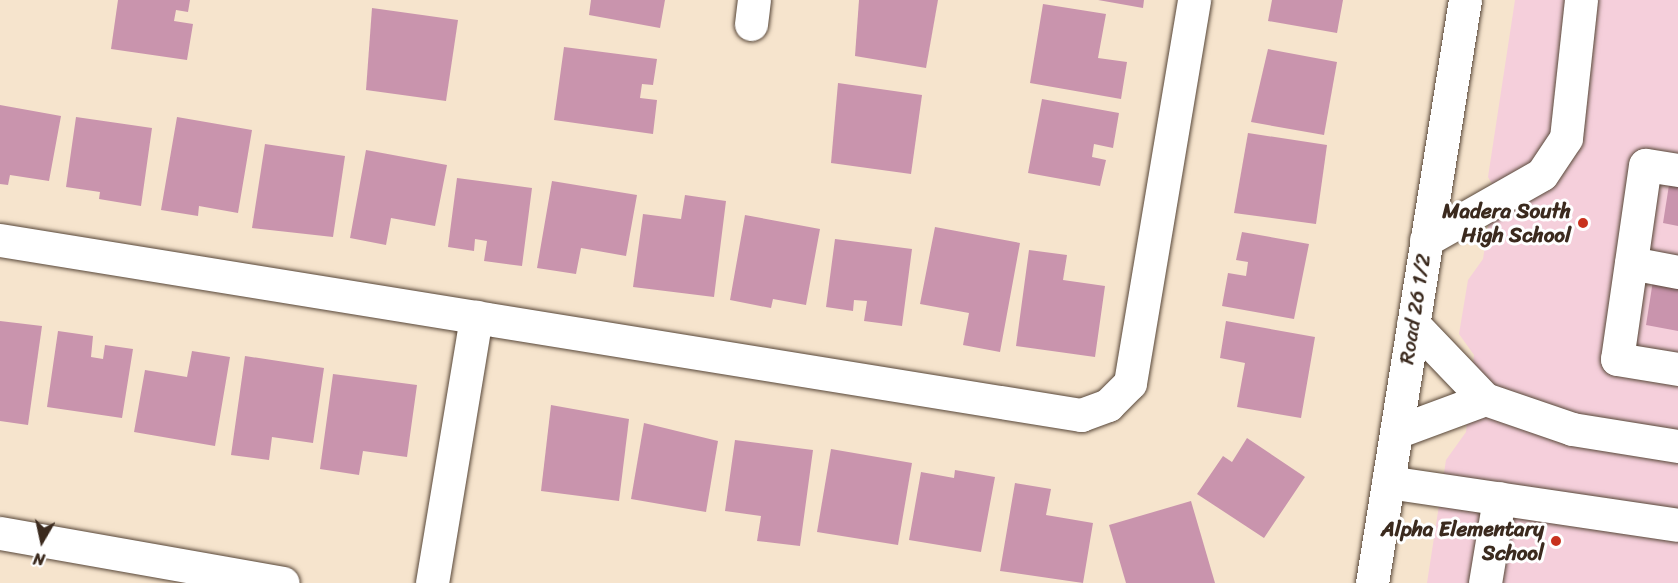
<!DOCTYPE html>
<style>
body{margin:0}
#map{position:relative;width:1678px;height:583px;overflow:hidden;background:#f6e4cd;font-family:Sriracha,sans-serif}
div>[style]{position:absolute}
.built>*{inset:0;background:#f5cfdb}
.building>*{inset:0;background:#c994ad}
.roads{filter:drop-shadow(0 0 2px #574638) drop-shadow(0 0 2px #574638)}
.minor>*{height:33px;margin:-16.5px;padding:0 16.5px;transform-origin:16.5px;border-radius:16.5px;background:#fff}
.dots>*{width:16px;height:16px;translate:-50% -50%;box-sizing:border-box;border:3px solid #fff;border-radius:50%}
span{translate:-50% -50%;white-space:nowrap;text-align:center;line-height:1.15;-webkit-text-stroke:6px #fff;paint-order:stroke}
.poi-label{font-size:21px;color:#3b2a1e;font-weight:700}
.right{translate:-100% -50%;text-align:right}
.street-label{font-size:21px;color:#3b2a1e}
.north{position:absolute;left:12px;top:511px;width:60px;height:60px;-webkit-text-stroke:4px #fff;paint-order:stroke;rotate:189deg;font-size:16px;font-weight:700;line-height:24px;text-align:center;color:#3b2a1e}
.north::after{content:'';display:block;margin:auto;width:21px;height:27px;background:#3b2a1e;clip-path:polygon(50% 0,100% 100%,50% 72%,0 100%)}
</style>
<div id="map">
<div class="built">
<i style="clip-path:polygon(1515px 0,1678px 0,1678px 583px,1427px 583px,1446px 460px,1466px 432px,1474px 355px,1459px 334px,1468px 280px,1483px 259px,1494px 187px,1488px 177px)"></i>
</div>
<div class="building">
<i style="clip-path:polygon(118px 0,190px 0,188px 12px,176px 10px,174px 21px,193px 24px,187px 60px,111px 49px)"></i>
<i style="clip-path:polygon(591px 0,665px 0,660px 28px,589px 15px)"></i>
<i style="clip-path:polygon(859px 0,938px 0,926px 68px,855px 56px)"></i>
<i style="clip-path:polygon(1098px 0,1144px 0,1143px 8px)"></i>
<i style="clip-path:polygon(1272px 0,1343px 0,1337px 33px,1268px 21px)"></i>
<i style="clip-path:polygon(1043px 4px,1106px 14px,1098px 58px,1127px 62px,1121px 99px,1030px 83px)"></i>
<i style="clip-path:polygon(372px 8px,458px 20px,446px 101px,366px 90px)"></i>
<i style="clip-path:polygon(564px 47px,657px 59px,653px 85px,642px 84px,640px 98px,657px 100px,653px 134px,554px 120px)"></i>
<i style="clip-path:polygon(1268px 49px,1337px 62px,1324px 135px,1251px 122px)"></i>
<i style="clip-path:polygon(838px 83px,922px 95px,911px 174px,831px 163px)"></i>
<i style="clip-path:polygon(1042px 99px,1119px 113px,1113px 148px,1094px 144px,1092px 157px,1106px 160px,1100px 186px,1028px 173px)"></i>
<i style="clip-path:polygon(0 105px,61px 116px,49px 181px,10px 175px,8px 185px,0 184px)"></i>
<i style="clip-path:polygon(76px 117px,152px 128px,141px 206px,99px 199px,100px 192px,66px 187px)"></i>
<i style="clip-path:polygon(177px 117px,252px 130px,238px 213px,199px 206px,198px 216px,161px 210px)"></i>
<i style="clip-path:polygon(1248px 133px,1327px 145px,1316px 224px,1234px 213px)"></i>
<i style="clip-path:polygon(265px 144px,345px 156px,333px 237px,252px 228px)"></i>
<i style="clip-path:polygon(366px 150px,447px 165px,435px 226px,391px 218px,386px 245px,350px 238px)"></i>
<i style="clip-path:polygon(1672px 166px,1678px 167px,1678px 226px,1663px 223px)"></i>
<i style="clip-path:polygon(457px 178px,532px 188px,522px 266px,484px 261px,487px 241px,475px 239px,474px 251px,448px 247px)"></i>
<i style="clip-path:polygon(552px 181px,637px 195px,626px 256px,581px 248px,576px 274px,537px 268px)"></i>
<i style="clip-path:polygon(685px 195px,726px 201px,714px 297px,633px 287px,643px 214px,681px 219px)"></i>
<i style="clip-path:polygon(745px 215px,820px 229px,806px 305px,773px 299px,771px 308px,730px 300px)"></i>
<i style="clip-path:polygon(935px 227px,1020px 243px,1000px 352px,963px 345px,969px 313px,920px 304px)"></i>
<i style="clip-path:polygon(1242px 232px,1309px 244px,1294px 319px,1222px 306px,1228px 273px,1246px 276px,1248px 262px,1236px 260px)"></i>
<i style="clip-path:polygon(835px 239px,912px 249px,902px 326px,864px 321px,867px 301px,854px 300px,853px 311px,826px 307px)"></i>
<i style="clip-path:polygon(1029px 250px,1067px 255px,1063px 280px,1105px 286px,1095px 357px,1016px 346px)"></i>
<i style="clip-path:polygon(1655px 268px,1678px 272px,1678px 331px,1646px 325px)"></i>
<i style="clip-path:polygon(0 321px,42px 326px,28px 425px,0 421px)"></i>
<i style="clip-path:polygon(1226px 321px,1315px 337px,1301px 418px,1237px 407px,1245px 363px,1220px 358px)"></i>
<i style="clip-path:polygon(58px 331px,93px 336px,91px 357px,103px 359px,105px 345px,133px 349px,122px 418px,47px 407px)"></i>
<i style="clip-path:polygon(192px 351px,230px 357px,215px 446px,134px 432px,145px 370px,187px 377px)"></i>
<i style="clip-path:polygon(245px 356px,324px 368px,313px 443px,272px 437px,269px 460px,231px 455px)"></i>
<i style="clip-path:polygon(333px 374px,417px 385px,407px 457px,363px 451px,359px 475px,320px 469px)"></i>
<i style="clip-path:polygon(551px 405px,629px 419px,619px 501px,541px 491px)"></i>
<i style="clip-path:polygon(644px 423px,718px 441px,706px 512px,631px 499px)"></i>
<i style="clip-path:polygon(1247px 438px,1305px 477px,1264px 538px,1197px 494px,1223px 456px,1232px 462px)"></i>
<i style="clip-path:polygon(735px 440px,813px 450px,800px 546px,757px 541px,761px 516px,725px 511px)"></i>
<i style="clip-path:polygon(831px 449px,912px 463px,898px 545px,817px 532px)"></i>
<i style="clip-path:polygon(955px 470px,995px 477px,981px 552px,909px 540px,921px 472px,954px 478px)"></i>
<i style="clip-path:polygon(1015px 483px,1051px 489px,1046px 515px,1093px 523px,1083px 583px,1000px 571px)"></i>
<i style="clip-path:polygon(1191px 501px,1215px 583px,1126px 583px,1109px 525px)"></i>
</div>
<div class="roads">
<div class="minor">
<i style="left:751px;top:24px;width:24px;rotate:-83deg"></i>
<i style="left:1678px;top:170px;width:33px;rotate:-171deg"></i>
<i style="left:1645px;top:165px;width:196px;rotate:98.2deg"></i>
<i style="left:1617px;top:359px;width:62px;rotate:9.3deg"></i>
<i style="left:0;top:240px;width:1095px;rotate:9.2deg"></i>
<i style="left:1081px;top:415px;width:29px;rotate:-20deg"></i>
<i style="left:1108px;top:405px;width:31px;rotate:-45deg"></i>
<i style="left:1130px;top:383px;width:388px;rotate:-80.5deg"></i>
<i style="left:1426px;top:240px;width:133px;rotate:-29.6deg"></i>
<i style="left:1542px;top:174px;width:43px;rotate:-56.3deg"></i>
<i style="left:1566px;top:138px;width:139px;rotate:-83.8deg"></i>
<i style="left:1631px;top:263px;width:48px;rotate:10.8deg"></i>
<i style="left:1413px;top:324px;width:104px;rotate:46.2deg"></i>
<i style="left:1485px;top:399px;width:92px;rotate:19deg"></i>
<i style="left:1572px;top:429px;width:107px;rotate:9.1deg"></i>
<i style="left:1396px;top:432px;width:95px;rotate:-20.3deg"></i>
<i style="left:1388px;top:482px;width:293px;rotate:8.4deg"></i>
<i style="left:0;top:533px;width:287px;rotate:10deg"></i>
<i style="left:432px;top:583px;width:270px;rotate:-80.6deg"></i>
<i style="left:1372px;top:583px;width:590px;rotate:-80.94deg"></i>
<i style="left:1485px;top:583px;width:86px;rotate:-80.6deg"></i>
</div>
</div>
<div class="dots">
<i style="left:1583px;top:223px;background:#c8321e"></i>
<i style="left:1556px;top:541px;background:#c8321e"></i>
</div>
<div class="poi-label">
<span class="right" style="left:1571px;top:223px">Madera South<br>High School</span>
<span class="right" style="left:1544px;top:541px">Alpha Elementary<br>School</span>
</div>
<div class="street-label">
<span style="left:1415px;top:309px;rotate:-81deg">Road 26 1/2</span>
</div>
<div class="north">N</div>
</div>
